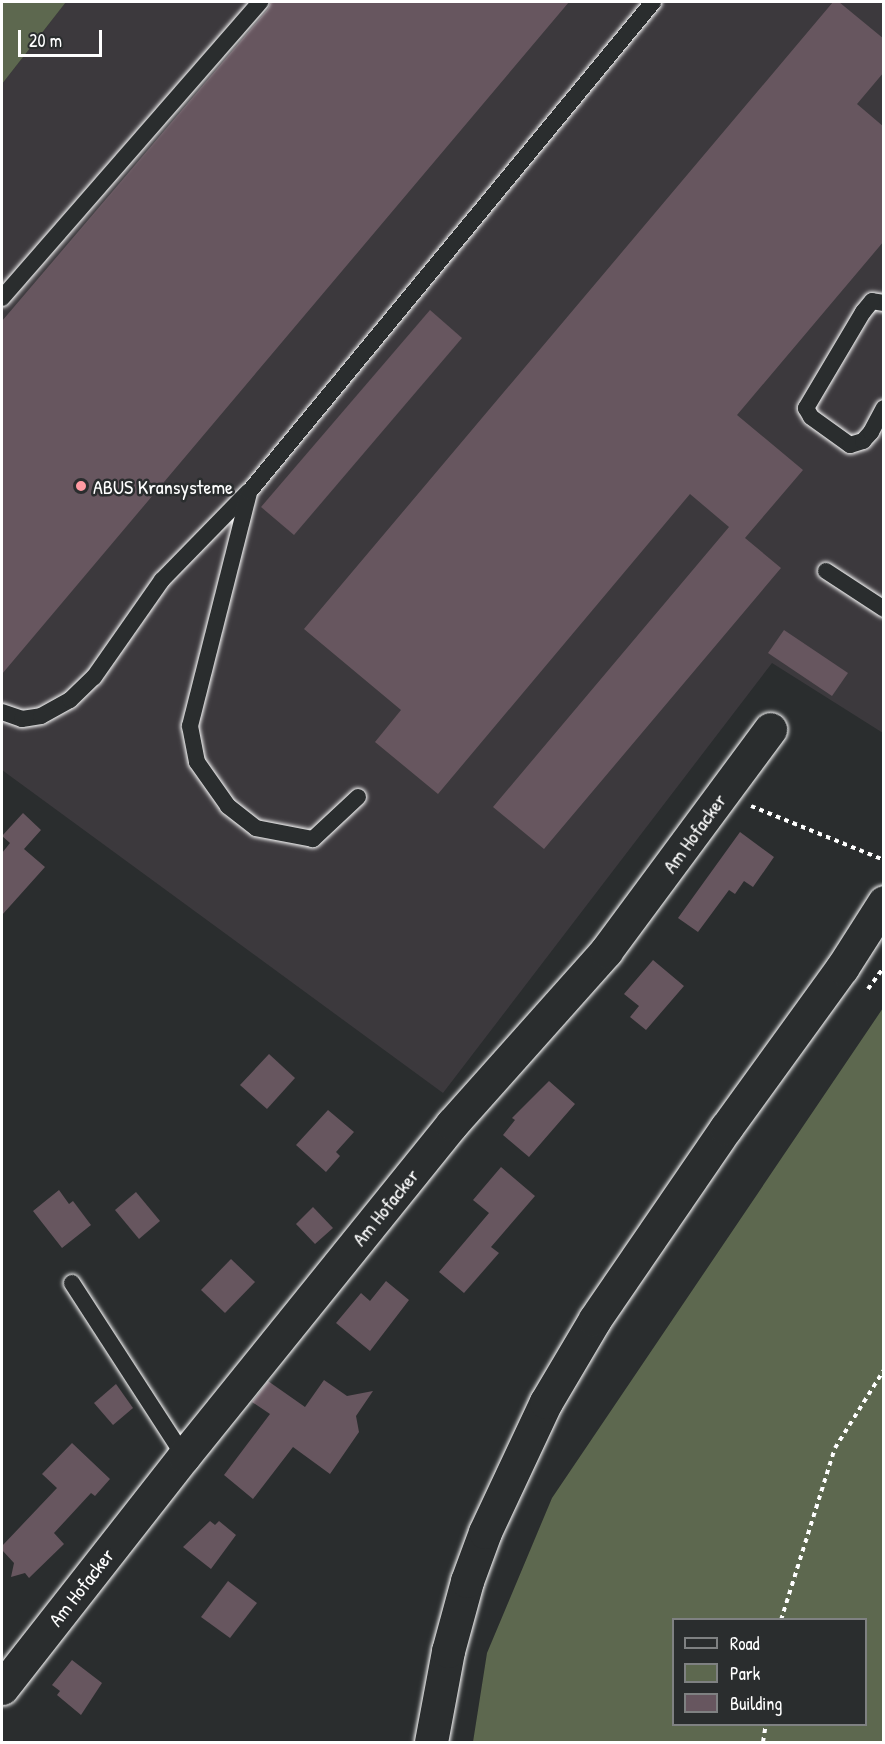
<!DOCTYPE html>
<style>
body{margin:0}
#map{position:relative;width:885px;height:1744px;overflow:hidden;background:#2a2d2e;font-family:"Patrick Hand",sans-serif}
div>[style]{position:absolute}
.built>*{inset:0;background:#3c393d}
.green>*{inset:0;background:#5d684f}
.building>*{inset:0;background:#67565f}
.path>*{height:4px;margin-top:-2px;transform-origin:0;background:repeating-linear-gradient(90deg,#fff 0 4.5px,transparent 0 9px)}
.roads{filter:drop-shadow(0 0 2px #fff) drop-shadow(0 0 2px #fff)}
.service>*{height:16px;margin:-8px;padding:0 8px;transform-origin:8px;border-radius:8px;background:#2a2d2e}
.minor>*{height:33px;margin:-16.5px;padding:0 16.5px;transform-origin:16.5px;border-radius:16.5px;background:#2a2d2e}
.secondary>*{height:33px;margin:-16.5px;padding:0 16.5px;transform-origin:16.5px;border-radius:16.5px;background:#2a2d2e}
.dots>*{width:16px;height:16px;translate:-50% -50%;box-sizing:border-box;border:3px solid #2a2d2e;border-radius:50%}
span{translate:-50% -50%;white-space:nowrap;text-align:center;line-height:1.15;-webkit-text-stroke:5px #2a2d2e;paint-order:stroke}
.poi-label{font-size:20px;color:#fff}
.left{translate:0 -50%;text-align:left}
.street-label{font-size:20px;color:#fff}
.frame{position:absolute;inset:0;border:3px solid #fff;pointer-events:none}
.legend{position:absolute;left:672px;top:1618px;width:195px;height:108px;box-sizing:border-box;background:#2a2d2e;border:2px solid #7f8182;margin:0;padding:8px 10px;list-style:none;font-size:18px;color:#fff}
.legend li{display:flex;align-items:center;gap:12px;height:30px}
.legend b{width:30px;border:2px solid #7f8182}
.scale{position:absolute;left:18px;top:30px;width:84px;height:27px;box-sizing:border-box;border:3px solid #fff;border-top:0;padding-left:8px;font-size:18px;line-height:21px;white-space:nowrap;color:#fff;-webkit-text-stroke:4px #2a2d2e;paint-order:stroke}
</style>
<div id="map">
<div class="built">
<i style="clip-path:polygon(66px 2px,883px 2px,883px 733px,772px 663px,443px 1093px,2px 770px,2px 84px)"></i>
</div>
<div class="green">
<i style="clip-path:polygon(2px 2px,66px 2px,2px 84px)"></i>
<i style="clip-path:polygon(evenodd,883px 1008px,883px 1742px,473px 1742px,487px 1653px,552px 1498px,883px 1008px,674px 1620px,866px 1620px,866px 1724px,674px 1724px,674px 1620px)"></i>
</div>
<div class="building">
<i style="clip-path:polygon(271px 2px,569px 2px,2px 674px,2px 321px,268px 9px)"></i>
<i style="clip-path:polygon(833px 2px,839px 2px,884px 39px,884px 72px,857px 104px,884px 127px,884px 241px,737px 415px,803px 470px,745px 538px,781px 568px,544px 849px,493px 807px,729px 527px,690px 494px,438px 794px,375px 742px,401px 710px,304px 629px)"></i>
<i style="clip-path:polygon(430px 310px,462px 338px,294px 535px,261px 507px)"></i>
<i style="clip-path:polygon(784px 630px,848px 673px,832px 696px,768px 653px)"></i>
<i style="clip-path:polygon(23px 813px,41px 830px,24px 849px,45px 867px,2px 915px,2px 853px,10px 843px,2px 836px)"></i>
<i style="clip-path:polygon(740px 832px,774px 857px,753px 887px,744px 881px,735px 894px,729px 890px,698px 932px,678px 918px)"></i>
<i style="clip-path:polygon(653px 960px,684px 986px,646px 1030px,630px 1017px,639px 1006px,624px 994px)"></i>
<i style="clip-path:polygon(269px 1054px,295px 1078px,267px 1109px,240px 1085px)"></i>
<i style="clip-path:polygon(549px 1081px,575px 1104px,529px 1157px,503px 1135px,515px 1120px,512px 1118px)"></i>
<i style="clip-path:polygon(328px 1110px,354px 1132px,336px 1152px,340px 1156px,326px 1172px,296px 1145px)"></i>
<i style="clip-path:polygon(501px 1167px,535px 1196px,491px 1247px,499px 1253px,464px 1293px,439px 1272px,489px 1213px,473px 1200px)"></i>
<i style="clip-path:polygon(59px 1190px,69px 1204px,73px 1201px,91px 1225px,62px 1248px,33px 1211px)"></i>
<i style="clip-path:polygon(136px 1192px,160px 1221px,139px 1239px,115px 1210px)"></i>
<i style="clip-path:polygon(313px 1207px,333px 1228px,315px 1244px,296px 1224px)"></i>
<i style="clip-path:polygon(231px 1259px,255px 1282px,225px 1313px,201px 1290px)"></i>
<i style="clip-path:polygon(386px 1281px,409px 1300px,370px 1351px,336px 1323px,361px 1293px,370px 1301px)"></i>
<i style="clip-path:polygon(324px 1380px,347px 1396px,373px 1391px,356px 1416px,359px 1432px,330px 1474px,293px 1447px,253px 1499px,224px 1475px,270px 1414px,252px 1402px,268px 1381px,305px 1407px)"></i>
<i style="clip-path:polygon(116px 1384px,133px 1408px,113px 1425px,94px 1403px)"></i>
<i style="clip-path:polygon(72px 1443px,110px 1479px,95px 1496px,91px 1493px,54px 1533px,64px 1544px,29px 1578px,25px 1573px,11px 1577px,14px 1563px,2px 1550px,2px 1546px,57px 1488px,42px 1474px)"></i>
<i style="clip-path:polygon(210px 1521px,215px 1525px,219px 1521px,236px 1535px,211px 1569px,183px 1547px)"></i>
<i style="clip-path:polygon(228px 1581px,257px 1603px,230px 1638px,201px 1617px)"></i>
<i style="clip-path:polygon(72px 1660px,102px 1683px,81px 1715px,57px 1695px,60px 1691px,52px 1685px)"></i>
</div>
<div class="path">
<i style="left:751px;top:806px;width:144px;rotate:22.1deg"></i>
<i style="left:868px;top:989px;width:27px;rotate:-54deg"></i>
<i style="left:781px;top:1620px;width:180px;rotate:-72.6deg"></i>
<i style="left:835px;top:1448px;width:92px;rotate:-57.9deg"></i>
<i style="left:763px;top:1742px;width:18px;rotate:-81deg"></i>
</div>
<div class="roads">
<div class="service">
<i style="left:2px;top:298px;width:393px;rotate:-48.9deg"></i>
<i style="left:884px;top:303px;width:12px;rotate:-171deg"></i>
<i style="left:872px;top:301px;width:14px;rotate:129deg"></i>
<i style="left:863px;top:312px;width:112px;rotate:120.7deg"></i>
<i style="left:806px;top:408px;width:10px;rotate:61deg"></i>
<i style="left:811px;top:417px;width:48px;rotate:35.7deg"></i>
<i style="left:850px;top:445px;width:14px;rotate:-17deg"></i>
<i style="left:863px;top:441px;width:12px;rotate:-48deg"></i>
<i style="left:871px;top:432px;width:27px;rotate:-62deg"></i>
<i style="left:826px;top:571px;width:69px;rotate:33.2deg"></i>
<i style="left:2px;top:712px;width:21px;rotate:19deg"></i>
<i style="left:22px;top:719px;width:19px;rotate:-9deg"></i>
<i style="left:41px;top:716px;width:33px;rotate:-29deg"></i>
<i style="left:70px;top:700px;width:33px;rotate:-44deg"></i>
<i style="left:94px;top:677px;width:118px;rotate:-55deg"></i>
<i style="left:162px;top:580px;width:123px;rotate:-45.7deg"></i>
<i style="left:358px;top:797px;width:62px;rotate:137deg"></i>
<i style="left:313px;top:839px;width:58px;rotate:-169.1deg"></i>
<i style="left:256px;top:828px;width:36px;rotate:-142deg"></i>
<i style="left:228px;top:806px;width:54px;rotate:-125.2deg"></i>
<i style="left:197px;top:762px;width:37px;rotate:-101deg"></i>
<i style="left:190px;top:726px;width:241px;rotate:-75.8deg"></i>
<i style="left:249px;top:492px;width:635px;rotate:-50.49deg"></i>
<i style="left:72px;top:1283px;width:206px;rotate:57.1deg"></i>
</div>
<div class="minor">
<i style="left:2px;top:1688px;width:295px;rotate:-51.9deg"></i>
<i style="left:184px;top:1456px;width:427px;rotate:-51.1deg"></i>
<i style="left:452px;top:1124px;width:232px;rotate:-48.3deg"></i>
<i style="left:606px;top:951px;width:276px;rotate:-53.5deg"></i>
</div>
<div class="secondary">
<i style="left:431px;top:1742px;width:93px;rotate:-79.4deg"></i>
<i style="left:448px;top:1651px;width:73px;rotate:-74.8deg"></i>
<i style="left:467px;top:1581px;width:52px;rotate:-69.8deg"></i>
<i style="left:485px;top:1532px;width:144px;rotate:-64.9deg"></i>
<i style="left:546px;top:1402px;width:96px;rotate:-59.4deg"></i>
<i style="left:595px;top:1319px;width:232px;rotate:-55.6deg"></i>
<i style="left:726px;top:1128px;width:198px;rotate:-54.1deg"></i>
<i style="left:842px;top:968px;width:78px;rotate:-57.5deg"></i>
</div>
</div>
<div class="dots">
<i style="left:81px;top:486px;background:#ff9aa2"></i>
</div>
<div class="poi-label">
<span class="left" style="left:93px;top:486px">ABUS Kransysteme</span>
</div>
<div class="street-label">
<span style="left:694px;top:833px;rotate:-54deg">Am Hofacker</span>
<span style="left:385px;top:1207px;rotate:-51deg">Am Hofacker</span>
<span style="left:81px;top:1587px;rotate:-52deg">Am Hofacker</span>
</div>
<div class="frame"></div>
<ul class="legend">
<li><b style="height:8px;background:#2a2d2e"></b>Road</li>
<li><b style="height:16px;background:#5d684f"></b>Park</li>
<li><b style="height:16px;background:#67565f"></b>Building</li>
</ul>
<div class="scale">20 m</div>
</div>
